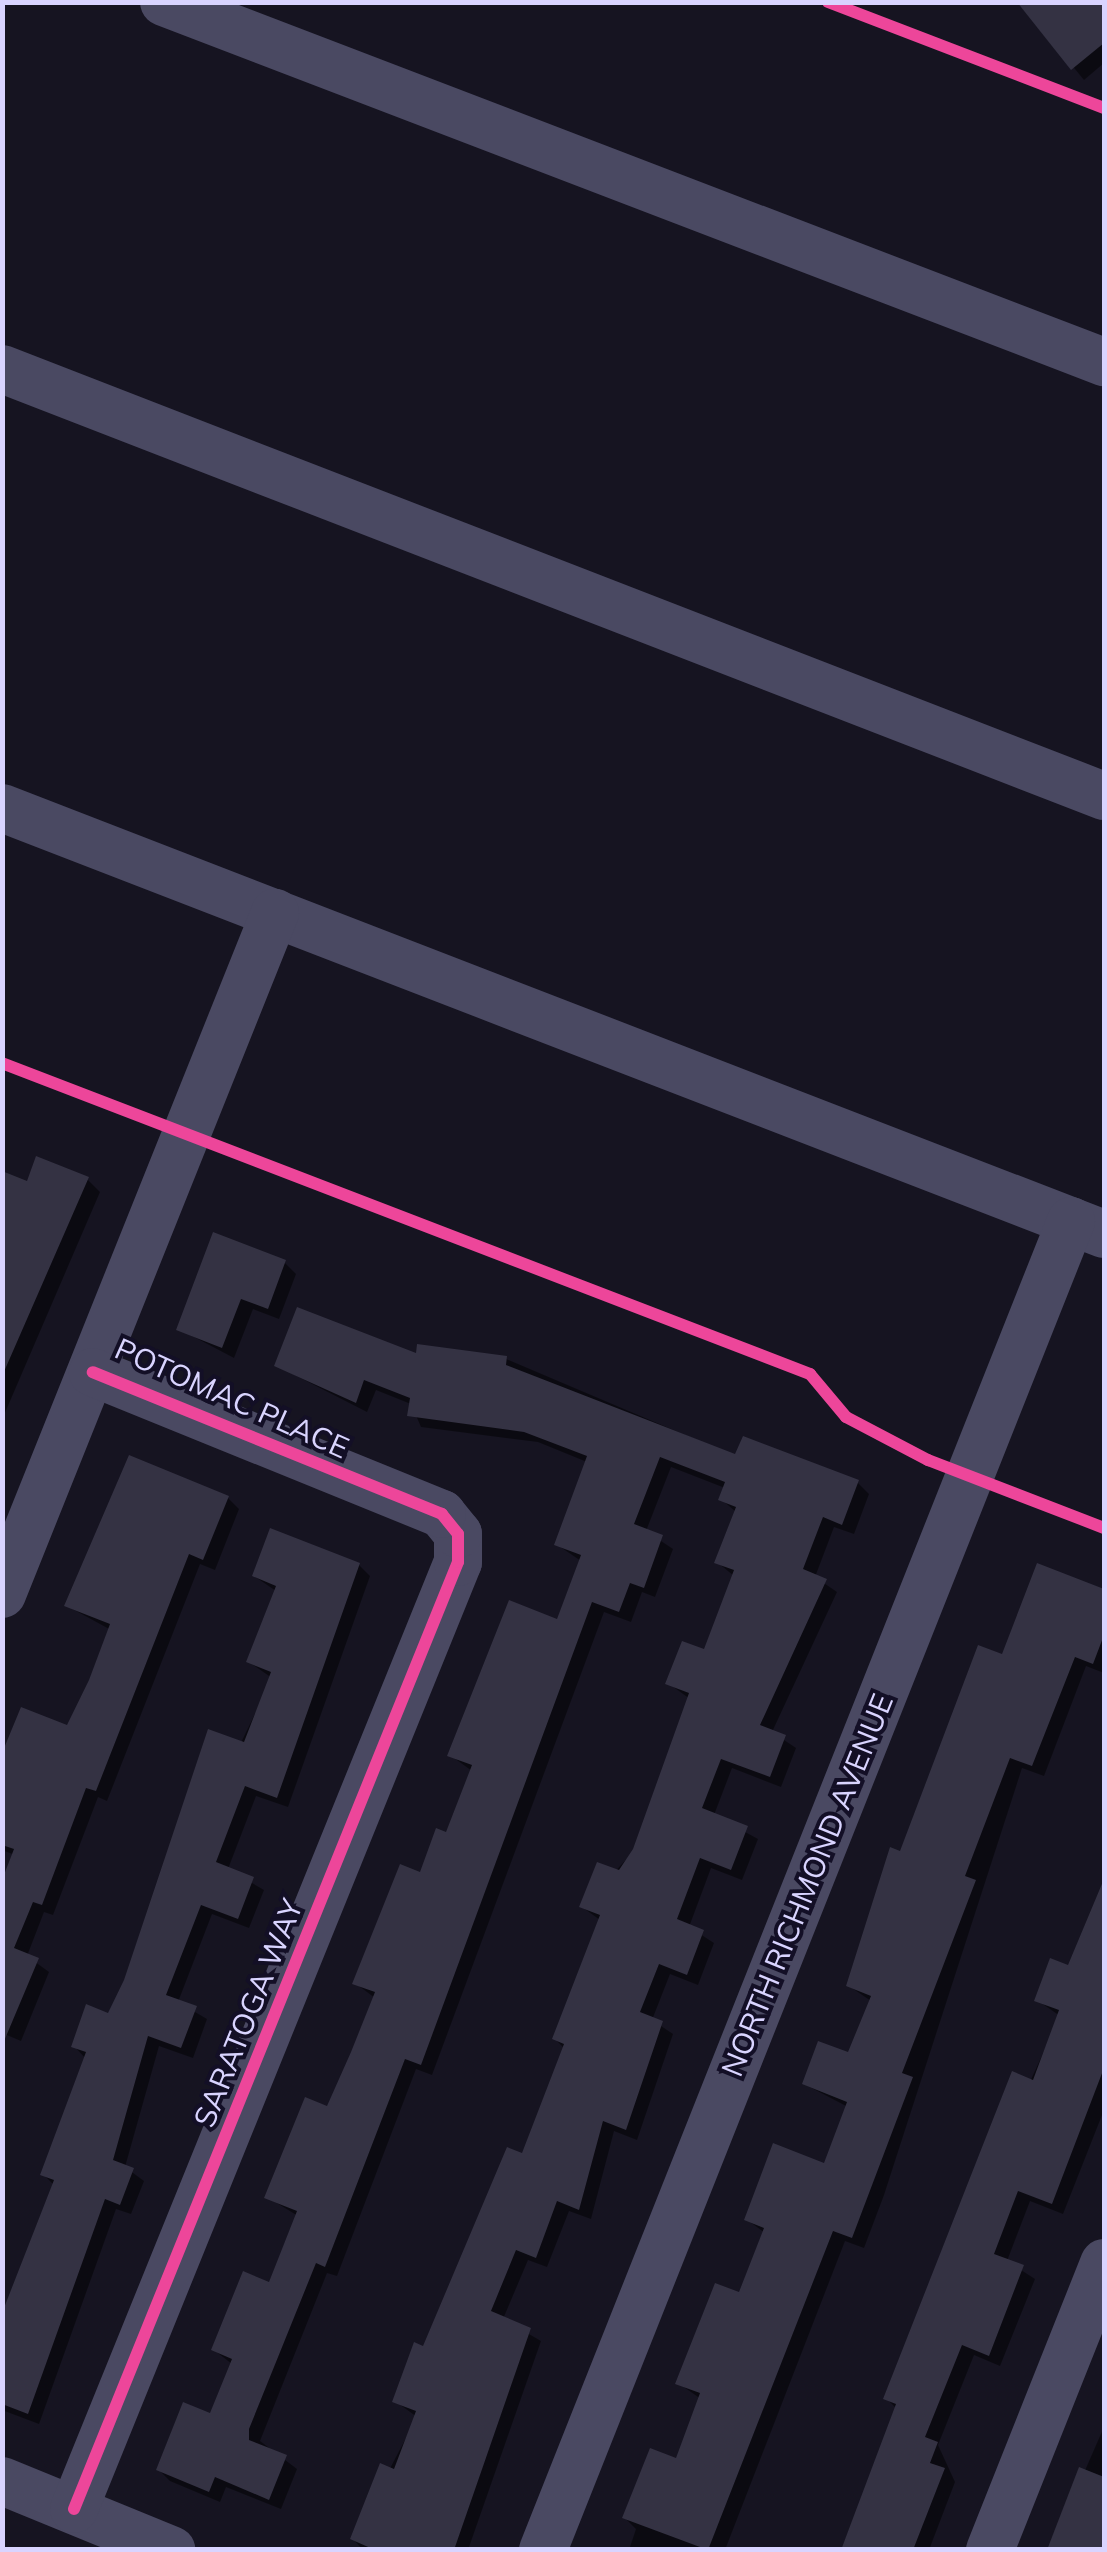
<!DOCTYPE html>
<style>
body{margin:0}
#map{position:relative;width:1107px;height:2552px;overflow:hidden;background:#161421;font-family:Mulish,sans-serif}
div>[style]{position:absolute}
.shadow>*{inset:0;background:#0007}
.building>*{inset:0;background:#343243}
.minor>*{height:48px;margin:-24px;padding:0 24px;transform-origin:24px;border-radius:24px;background:#4a4962}
.cycleway>*{height:12px;margin:-6px;padding:0 6px;transform-origin:6px;border-radius:6px;background:#ed469a}
span{translate:-50% -50%;white-space:nowrap;text-align:center;line-height:1.15;-webkit-text-stroke:8px #130f26;paint-order:stroke}
.street-label{font-size:30px;color:#d9d4ff}
.frame{position:absolute;inset:0;border:5px solid #d9d4ff;pointer-events:none}
</style>
<div id="map">
<div class="shadow">
<i style="clip-path:polygon(1020px 2px,1104px 2px,1104px 63px,1084px 80px)"></i>
<i style="clip-path:polygon(88px 1180px,100px 1192px,4px 1415px,2px 1438px,2px 1187px)"></i>
<i style="clip-path:polygon(285px 1263px,296px 1274px,279px 1319px,253px 1309px,234px 1358px,179px 1329px)"></i>
<i style="clip-path:polygon(418px 1356px,506px 1359px,737px 1457px,858px 1483px,869px 1494px,854px 1534px,834px 1527px,815px 1577px,837px 1592px,772px 1732px,796px 1748px,781px 1787px,732px 1768px,714px 1815px,758px 1839px,742px 1880px,711px 1868px,689px 1927px,714px 1943px,698px 1985px,670px 1974px,652px 2020px,673px 2034px,637px 2140px,614px 2131px,591px 2219px,569px 2211px,547px 2267px,528px 2260px,503px 2319px,541px 2341px,468px 2550px,363px 2550px,353px 2539px,417px 2417px,395px 2401px,524px 2156px,565px 2049px,555px 2039px,600px 1920px,582px 1907px,635px 1850px,690px 1699px,668px 1683px,705px 1652px,734px 1576px,717px 1562px,736px 1512px,721px 1499px,725px 1488px,671px 1467px,646px 1531px,673px 1549px,655px 1597px,642px 1592px,631px 1622px,604px 1612px,432px 2075px,416px 2069px,337px 2276px,327px 2273px,260px 2441px,297px 2469px,281px 2509px,226px 2487px,220px 2502px,170px 2481px,159px 2470px,211px 2416px,232px 2364px,214px 2350px,271px 2285px,298px 2216px,267px 2197px,329px 2109px,375px 1998px,355px 1983px,448px 1835px,472px 1771px,450px 1755px,559px 1622px,581px 1561px,556px 1544px,587px 1462px,538px 1442px,421px 1427px,411px 1404px,376px 1390px,367px 1412px,277px 1366px)"></i>
<i style="clip-path:polygon(228px 1498px,239px 1509px,215px 1570px,200px 1564px,107px 1801px,98px 1797px,53px 1915px,44px 1912px,27px 1956px,49px 1972px,21px 2041px,2px 2033px,15px 1855px,2px 1850px,2px 1762px,69px 1728px,111px 1630px,67px 1606px)"></i>
<i style="clip-path:polygon(359px 1565px,370px 1576px,288px 1807px,256px 1796px,228px 1869px,264px 1890px,249px 1928px,212px 1914px,178px 2002px,207px 2019px,193px 2058px,159px 2046px,125px 2167px,144px 2181px,131px 2214px,116px 2209px,39px 2424px,2px 2410px,2px 2320px,54px 2185px,43px 2174px,86px 2059px,74px 2046px,110px 2016px,272px 1678px,249px 1662px,276px 1591px,254px 1576px)"></i>
<i style="clip-path:polygon(1038px 1567px,1104px 1592px,1104px 1673px,1086px 1666px,1044px 1776px,1022px 1768px,884px 2195px,864px 2248px,845px 2241px,725px 2550px,629px 2550px,636px 2529px,625px 2518px,677px 2461px,701px 2399px,678px 2383px,740px 2296px,765px 2233px,746px 2219px,825px 2167px,848px 2107px,804px 2084px,850px 2056px,871px 2001px,849px 1986px,891px 1850px,901px 1854px,1003px 1658px)"></i>
<i style="clip-path:polygon(1104px 1884px,1104px 2110px,1063px 2214px,1030px 2201px,1007px 2261px,1035px 2279px,1000px 2366px,974px 2355px,938px 2445px,955px 2482px,929px 2550px,841px 2550px,897px 2409px,886px 2398px,1060px 2016px,1037px 2000px,1070px 1968px)"></i>
<i style="clip-path:polygon(1104px 2427px,1104px 2550px,1052px 2550px,1051px 2548px)"></i>
</div>
<div class="building">
<i style="clip-path:polygon(1017px 2px,1104px 2px,1104px 43px,1071px 70px)"></i>
<i style="clip-path:polygon(36px 1156px,89px 1177px,3px 1374px,2px 1171px,27px 1181px)"></i>
<i style="clip-path:polygon(213px 1232px,286px 1260px,268px 1309px,241px 1299px,222px 1348px,176px 1330px)"></i>
<i style="clip-path:polygon(297px 1307px,416px 1353px,417px 1344px,507px 1356px,506px 1365px,735px 1454px,743px 1436px,859px 1480px,842px 1525px,823px 1517px,803px 1569px,827px 1579px,760px 1725px,786px 1735px,770px 1777px,721px 1759px,702px 1808px,748px 1826px,731px 1870px,700px 1858px,677px 1919px,704px 1930px,687px 1975px,659px 1964px,640px 2012px,663px 2021px,626px 2130px,603px 2121px,579px 2210px,557px 2201px,536px 2258px,516px 2250px,491px 2311px,531px 2328px,454px 2550px,375px 2550px,350px 2539px,380px 2463px,394px 2469px,416px 2411px,392px 2402px,414px 2342px,423px 2346px,507px 2147px,522px 2153px,564px 2044px,552px 2039px,600px 1915px,579px 1907px,597px 1862px,619px 1870px,633px 1849px,689px 1693px,665px 1684px,682px 1641px,704px 1649px,734px 1570px,714px 1563px,736px 1507px,718px 1500px,725px 1482px,660px 1457px,634px 1524px,663px 1535px,644px 1588px,630px 1583px,619px 1612px,592px 1602px,421px 2065px,405px 2059px,325px 2267px,316px 2263px,249px 2429px,249px 2440px,287px 2455px,269px 2500px,215px 2477px,209px 2492px,156px 2470px,183px 2402px,210px 2413px,232px 2359px,211px 2350px,243px 2271px,269px 2282px,297px 2211px,264px 2198px,305px 2097px,327px 2106px,351px 2052px,375px 1992px,352px 1984px,400px 1864px,420px 1872px,436px 1828px,446px 1832px,472px 1765px,447px 1756px,509px 1600px,557px 1619px,581px 1555px,554px 1545px,587px 1456px,524px 1432px,407px 1416px,410px 1398px,364px 1380px,356px 1403px,274px 1366px)"></i>
<i style="clip-path:polygon(129px 1455px,229px 1496px,203px 1560px,189px 1554px,96px 1791px,86px 1788px,42px 1905px,33px 1902px,14px 1948px,39px 1958px,2px 2046px,2px 1880px,14px 1849px,2px 1845px,2px 1753px,21px 1707px,67px 1725px,89px 1680px,110px 1624px,64px 1606px)"></i>
<i style="clip-path:polygon(270px 1528px,360px 1563px,277px 1798px,245px 1786px,216px 1862px,254px 1877px,238px 1919px,201px 1905px,166px 1995px,197px 2006px,181px 2048px,148px 2036px,113px 2160px,134px 2168px,120px 2205px,105px 2199px,28px 2414px,2px 2404px,2px 2313px,54px 2180px,40px 2175px,86px 2052px,71px 2047px,86px 2004px,108px 2013px,124px 1980px,208px 1729px,244px 1742px,271px 1672px,246px 1662px,276px 1586px,252px 1576px)"></i>
<i style="clip-path:polygon(1037px 1563px,1104px 1589px,1104px 1635px,1093px 1664px,1075px 1657px,1032px 1766px,1010px 1758px,965px 1876px,976px 1880px,902px 2073px,913px 2077px,852px 2238px,833px 2231px,708px 2550px,622px 2518px,650px 2448px,676px 2458px,700px 2393px,675px 2384px,715px 2283px,739px 2292px,764px 2228px,744px 2220px,773px 2143px,824px 2163px,847px 2102px,802px 2084px,818px 2041px,848px 2052px,871px 1996px,846px 1986px,890px 1847px,900px 1851px,978px 1645px,1002px 1654px)"></i>
<i style="clip-path:polygon(1104px 1879px,1104px 2068px,1052px 2204px,1018px 2191px,994px 2254px,1024px 2265px,989px 2356px,962px 2345px,925px 2437px,938px 2442px,930px 2463px,945px 2468px,913px 2550px,841px 2550px,896px 2404px,883px 2399px,1012px 2071px,1033px 2080px,1059px 2010px,1034px 2001px,1050px 1958px,1068px 1965px)"></i>
<i style="clip-path:polygon(1079px 2467px,1104px 2477px,1104px 2550px,1047px 2550px)"></i>
</div>
<div class="minor">
<i style="left:164px;top:2px;width:1007px;rotate:20.96deg"></i>
<i style="left:2px;top:369px;width:1182px;rotate:21.18deg"></i>
<i style="left:2px;top:808px;width:1181px;rotate:21.14deg"></i>
<i style="left:2px;top:1594px;width:734px;rotate:-68.16deg"></i>
<i style="left:2px;top:2481px;width:183px;rotate:22.2deg"></i>
<i style="left:74px;top:2509px;width:1022px;rotate:-67.93deg"></i>
<i style="left:458px;top:1562px;width:28px;rotate:-90deg"></i>
<i style="left:458px;top:1534px;width:26px;rotate:-129deg"></i>
<i style="left:442px;top:1514px;width:377px;rotate:-157.9deg"></i>
<i style="left:543px;top:2550px;width:1430px;rotate:-68.33deg"></i>
<i style="left:990px;top:2550px;width:309px;rotate:-68.3deg"></i>
</div>
<div class="cycleway">
<i style="left:828px;top:2px;width:296px;rotate:21deg"></i>
<i style="left:2px;top:1063px;width:866px;rotate:21.05deg"></i>
<i style="left:810px;top:1374px;width:56px;rotate:50.1deg"></i>
<i style="left:846px;top:1417px;width:93px;rotate:27.7deg"></i>
<i style="left:928px;top:1460px;width:189px;rotate:21.1deg"></i>
<i style="left:74px;top:2509px;width:1022px;rotate:-67.93deg"></i>
<i style="left:458px;top:1562px;width:28px;rotate:-90deg"></i>
<i style="left:458px;top:1534px;width:26px;rotate:-129deg"></i>
<i style="left:442px;top:1514px;width:377px;rotate:-157.9deg"></i>
</div>
<div class="street-label">
<span style="left:232px;top:1398px;rotate:24deg">POTOMAC PLACE</span>
<span style="left:807px;top:1885px;rotate:-68deg">NORTH RICHMOND AVENUE</span>
<span style="left:248px;top:2013px;rotate:-68deg">SARATOGA WAY</span>
</div>
<div class="frame"></div>
</div>
